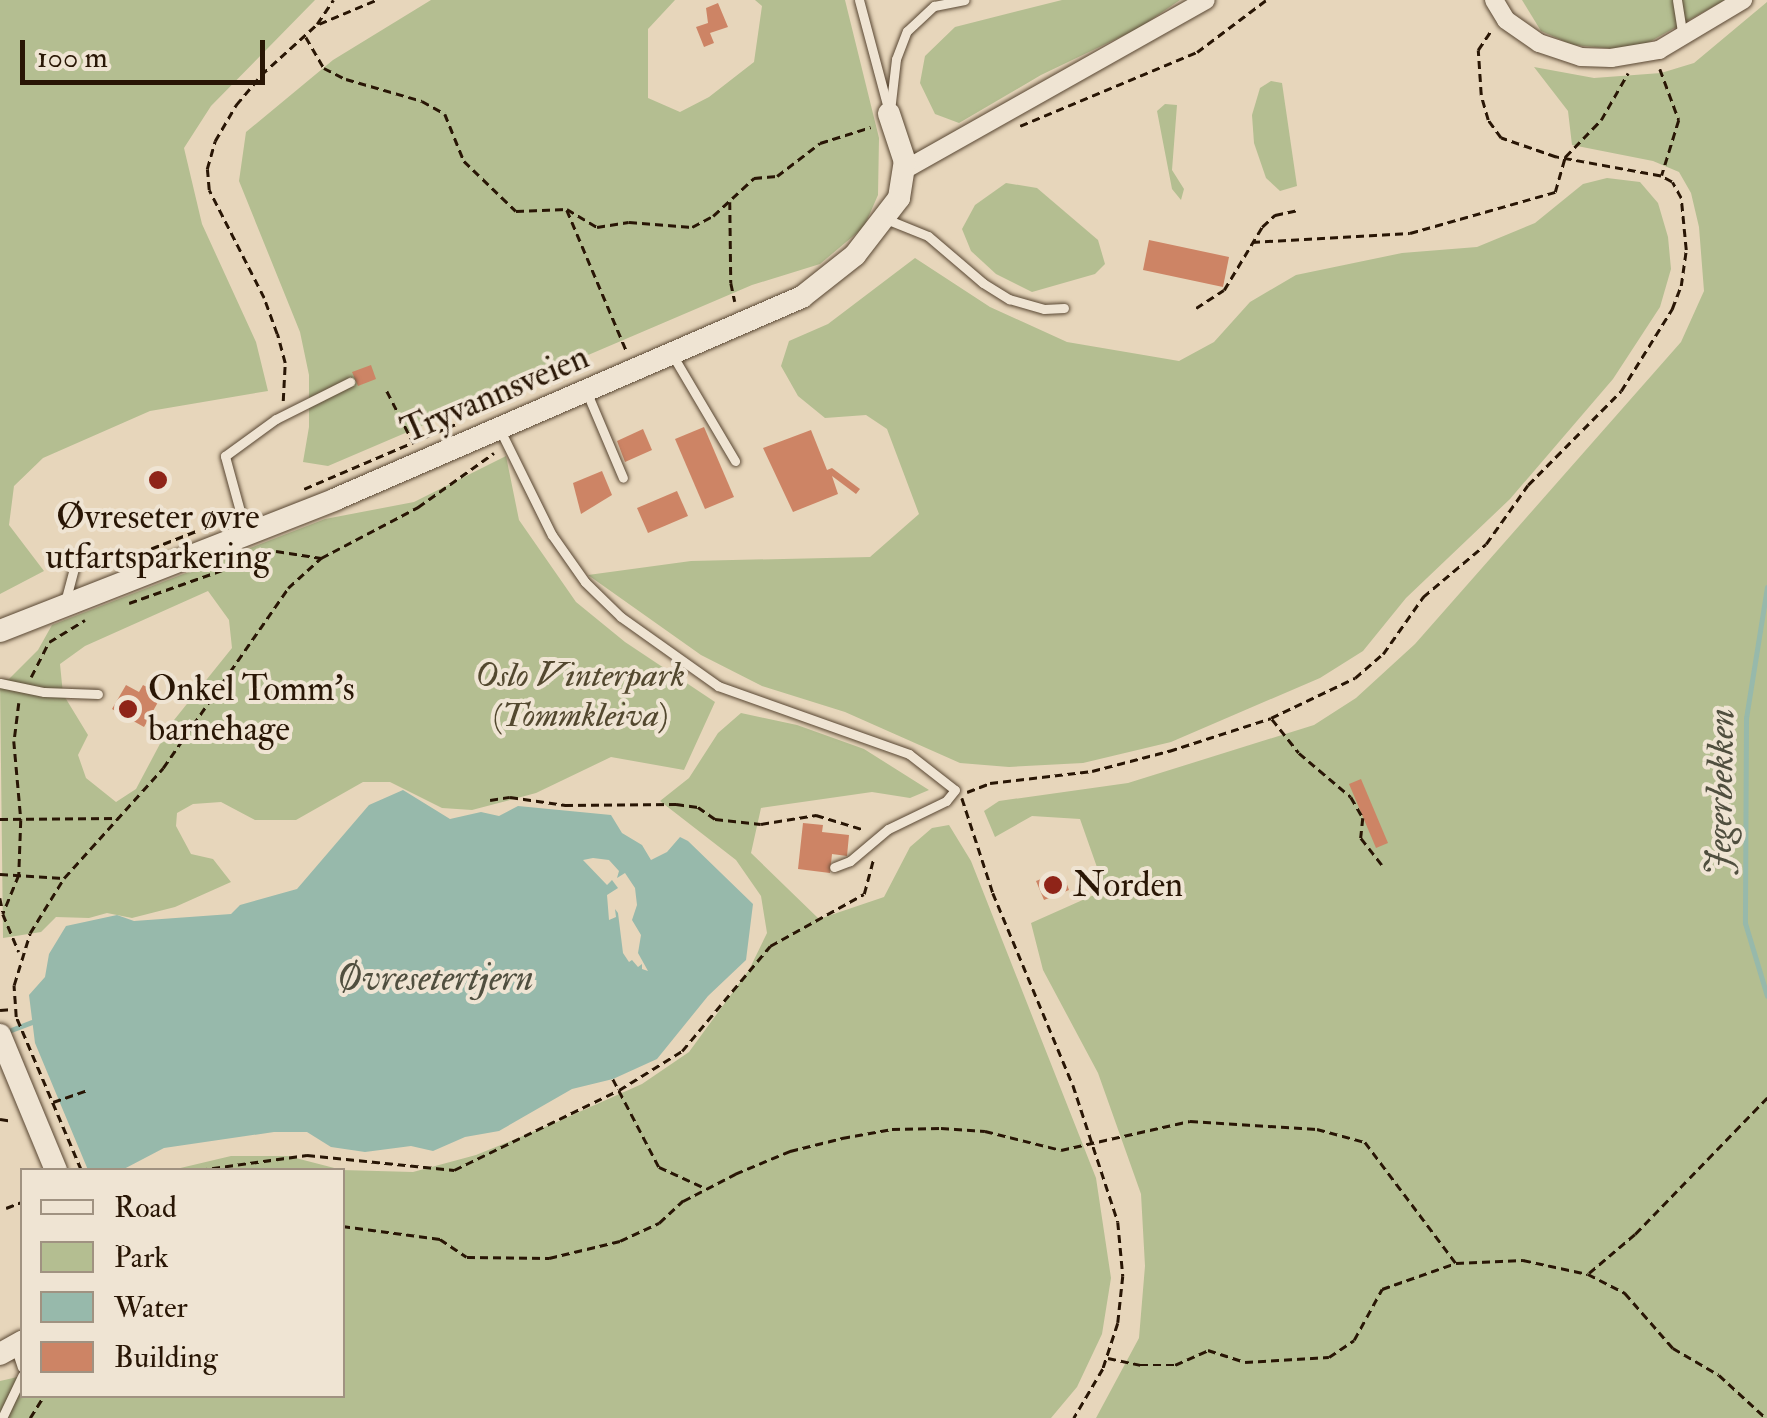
<!DOCTYPE html>
<meta charset="utf-8">
<style>
body{margin:0}
#map{position:relative;width:1767px;height:1418px;overflow:hidden;background:#e7d6bb;font-family:"IM FELL Double Pica",serif}
div>[style]{position:absolute}
.green>*{inset:0;background:#b4be91}
.water>*{inset:0;background:#97b9ab}
.stream>*{height:5px;margin:-2.5px;padding:0 2.5px;transform-origin:2.5px;border-radius:2.5px;background:#97b9ab}
.building>*{inset:0;background:#cd8465}
.path>*{height:2.5px;margin-top:-1.25px;transform-origin:0;background:repeating-linear-gradient(90deg,#291605 0 8px,transparent 0 13px)}
.roads{filter:drop-shadow(0 0 2px #584632) drop-shadow(0 0 2px #584632)}
.lane>*{height:9px;margin:-4.5px;padding:0 4.5px;transform-origin:4.5px;border-radius:4.5px;background:#efe4d3}
.street>*{height:18px;margin:-9px;padding:0 9px;transform-origin:9px;border-radius:9px;background:#efe4d3}
.secondary>*{height:22px;margin:-11px;padding:0 11px;transform-origin:11px;border-radius:11px;background:#efe4d3}
.dots>*{width:28px;height:28px;translate:-50% -50%;box-sizing:border-box;border:5px solid #efe4d3;border-radius:50%}
span{translate:-50% -50%;white-space:nowrap;text-align:center;line-height:1.15;-webkit-text-stroke:8px #efe4d3;paint-order:stroke}
.street-label{font-size:35px;color:#291605}
.poi-label{font-size:35px;color:#291605}
.left{translate:0 -50%;text-align:left}
.park-label{font-size:35px;color:#53482f;font-style:italic}
.water-label{font-size:38px;color:#504f3f;font-style:italic}
.legend{position:absolute;left:20px;top:1168px;width:325px;height:230px;box-sizing:border-box;background:#efe4d3;border:2px solid #a09281;margin:0;padding:12px 18px;list-style:none;font-size:30px;color:#291605}
.legend li{display:flex;align-items:center;gap:20px;height:50px}
.legend b{width:50px;border:2px solid #a09281}
.scale{position:absolute;left:20px;top:40px;width:245px;height:45px;box-sizing:border-box;border:5px solid #291605;border-top:0;padding-left:12px;font-size:30px;line-height:35px;white-space:nowrap;color:#291605;-webkit-text-stroke:8px #efe4d3;paint-order:stroke}
</style>
<div id="map">
<div class="green">
<i style="clip-path:polygon(0 0,315px 0,211px 106px,184px 148px,202px 224px,256px 342px,268px 391px,150px 411px,43px 458px,14px 486px,9px 525px,44px 571px,0 594px)"></i>
<i style="clip-path:polygon(431px 0,675px 0,648px 29px,648px 98px,680px 112px,709px 97px,754px 62px,762px 6px,755px 0,845px 0,879px 138px,878px 195px,864px 227px,820px 264px,752px 285px,328px 466px,303px 462px,309px 427px,309px 375px,300px 332px,239px 181px,246px 132px,333px 60px)"></i>
<i style="clip-path:polygon(1062px 0,1180px 0,1139px 28px,1041px 75px,959px 123px,935px 114px,920px 83px,925px 56px,955px 27px)"></i>
<i style="clip-path:polygon(1522px 0,1725px 0,1642px 46px,1617px 49px,1573px 45px,1541px 31px)"></i>
<i style="clip-path:polygon(1767px 2px,1767px 1418px,1096px 1418px,1139px 1338px,1145px 1266px,1141px 1194px,1098px 1073px,1043px 970px,1031px 923px,1105px 890px,1080px 819px,1032px 816px,995px 837px,984px 811px,999px 801px,1128px 783px,1314px 725px,1356px 698px,1415px 644px,1681px 342px,1704px 291px,1699px 227px,1691px 193px,1679px 172px,1653px 161px,1572px 145px,1568px 111px,1534px 67px,1594px 78px,1661px 73px,1694px 63px)"></i>
<i style="clip-path:polygon(1271px 81px,1282px 83px,1297px 186px,1280px 191px,1266px 178px,1254px 143px,1252px 115px,1260px 88px)"></i>
<i style="clip-path:polygon(1165px 104px,1177px 105px,1172px 170px,1184px 189px,1181px 200px,1172px 189px,1157px 111px)"></i>
<i style="clip-path:polygon(1607px 178px,1640px 182px,1658px 203px,1668px 237px,1671px 269px,1660px 307px,1613px 379px,1510px 499px,1406px 598px,1363px 651px,1320px 678px,1171px 742px,1083px 763px,1009px 767px,960px 763px,845px 712px,762px 686px,701px 655px,588px 575px,691px 561px,870px 557px,919px 514px,887px 429px,866px 415px,825px 418px,798px 396px,781px 366px,789px 341px,828px 324px,915px 258px,990px 307px,1067px 342px,1179px 361px,1214px 342px,1250px 302px,1296px 275px,1402px 253px,1477px 247px,1535px 223px,1583px 184px)"></i>
<i style="clip-path:polygon(1006px 183px,1037px 188px,1098px 240px,1105px 264px,1095px 274px,1032px 292px,996px 274px,971px 251px,962px 229px,975px 205px)"></i>
<i style="clip-path:polygon(evenodd,506px 456px,519px 520px,576px 602px,625px 642px,715px 702px,684px 770px,611px 757px,536px 793px,472px 810px,442px 808px,390px 782px,363px 782px,296px 820px,255px 820px,221px 802px,193px 804px,177px 813px,176px 826px,191px 854px,213px 859px,231px 882px,175px 907px,132px 918px,107px 913px,89px 918px,56px 917px,41px 932px,3px 938px,0 680px,9px 679px,38px 650px,52px 625px,325px 519px,414px 502px,506px 456px,208px 591px,229px 620px,232px 648px,170px 725px,136px 789px,116px 802px,86px 778px,78px 755px,88px 735px,63px 694px,60px 664px,85px 646px,208px 591px)"></i>
<i style="clip-path:polygon(741px 713px,797px 725px,864px 749px,929px 790px,910px 798px,872px 792px,761px 808px,751px 853px,819px 919px,884px 897px,910px 847px,932px 828px,949px 825px,971px 861px,1096px 1178px,1111px 1278px,1102px 1334px,1077px 1387px,1051px 1418px,0 1418px,0 1381px,22px 1376px,22px 1396px,342px 1396px,342px 1170px,172px 1170px,231px 1156px,288px 1156px,342px 1170px,413px 1172px,476px 1155px,552px 1124px,642px 1084px,689px 1052px,749px 970px,767px 933px,761px 896px,736px 860px,660px 801px,689px 778px,718px 733px)"></i>
</div>
<div class="water">
<i style="clip-path:polygon(evenodd,403px 790px,450px 819px,481px 812px,499px 816px,518px 806px,611px 815px,622px 833px,642px 845px,651px 860px,667px 852px,680px 837px,688px 841px,753px 904px,746px 960px,708px 996px,657px 1059px,613px 1079px,572px 1089px,499px 1131px,465px 1137px,433px 1151px,411px 1146px,365px 1152px,331px 1147px,307px 1132px,274px 1132px,164px 1148px,122px 1170px,88px 1170px,35px 1043px,29px 995px,45px 977px,49px 954px,66px 926px,117px 915px,134px 921px,231px 914px,240px 905px,297px 889px,369px 805px,403px 790px,593px 858px,609px 860px,619px 871px,617px 878px,625px 873px,635px 888px,637px 905px,632px 920px,641px 935px,638px 953px,648px 971px,642px 969px,642px 964px,638px 967px,632px 960px,629px 962px,623px 953px,618px 913px,615px 909px,616px 917px,609px 920px,607px 895px,618px 888px,612px 880px,607px 885px,583px 860px,593px 858px)"></i>
</div>
<div class="stream">
<i style="left:1767px;top:587px;width:133px;rotate:99.1deg"></i>
<i style="left:1746px;top:718px;width:205px;rotate:90.3deg"></i>
<i style="left:1745px;top:923px;width:76px;rotate:73.2deg"></i>
<i style="left:11px;top:1030px;width:22px;rotate:-21deg"></i>
</div>
<div class="building">
<i style="clip-path:polygon(718px 3px,728px 27px,710px 33px,714px 43px,704px 47px,696px 27px,708px 23px,706px 8px)"></i>
<i style="clip-path:polygon(1149px 240px,1229px 257px,1223px 287px,1143px 270px)"></i>
<i style="clip-path:polygon(371px 365px,376px 379px,358px 386px,352px 372px)"></i>
<i style="clip-path:polygon(704px 427px,734px 497px,705px 509px,675px 439px)"></i>
<i style="clip-path:polygon(643px 429px,652px 450px,625px 462px,617px 441px)"></i>
<i style="clip-path:polygon(811px 430px,827px 470px,832px 468px,860px 489px,856px 494px,832px 476px,838px 494px,793px 512px,763px 448px)"></i>
<i style="clip-path:polygon(602px 471px,612px 495px,581px 514px,573px 483px)"></i>
<i style="clip-path:polygon(677px 491px,688px 516px,648px 533px,637px 508px)"></i>
<i style="clip-path:polygon(126px 685px,139px 692px,143px 685px,162px 695px,144px 727px,112px 709px)"></i>
<i style="clip-path:polygon(1361px 779px,1388px 843px,1376px 848px,1349px 784px)"></i>
<i style="clip-path:polygon(803px 823px,823px 825px,822px 832px,849px 835px,847px 856px,832px 854px,830px 873px,798px 869px)"></i>
<i style="clip-path:polygon(1056px 873px,1059px 880px,1065px 879px,1069px 890px,1044px 900px,1036px 881px)"></i>
</div>
<div class="path">
<i style="left:319px;top:24px;width:62px;rotate:-22.8deg"></i>
<i style="left:306px;top:37px;width:36px;rotate:60deg"></i>
<i style="left:324px;top:68px;width:25px;rotate:27deg"></i>
<i style="left:346px;top:79px;width:79px;rotate:16.1deg"></i>
<i style="left:422px;top:101px;width:26px;rotate:29deg"></i>
<i style="left:445px;top:114px;width:51px;rotate:68deg"></i>
<i style="left:464px;top:161px;width:72px;rotate:43.9deg"></i>
<i style="left:516px;top:211px;width:51px;rotate:-2.2deg"></i>
<i style="left:567px;top:209px;width:35px;rotate:31deg"></i>
<i style="left:597px;top:227px;width:32px;rotate:-9deg"></i>
<i style="left:629px;top:222px;width:63px;rotate:4.5deg"></i>
<i style="left:692px;top:227px;width:24px;rotate:-28deg"></i>
<i style="left:713px;top:216px;width:56px;rotate:-42.8deg"></i>
<i style="left:754px;top:178px;width:23px;rotate:-5deg"></i>
<i style="left:777px;top:176px;width:54px;rotate:-37.5deg"></i>
<i style="left:820px;top:143px;width:53px;rotate:-17.4deg"></i>
<i style="left:1660px;top:69px;width:54px;rotate:69.6deg"></i>
<i style="left:1679px;top:120px;width:58px;rotate:107.2deg"></i>
<i style="left:1020px;top:126px;width:192px;rotate:-22.7deg"></i>
<i style="left:1197px;top:52px;width:86px;rotate:-37deg"></i>
<i style="left:730px;top:202px;width:81px;rotate:89.3deg"></i>
<i style="left:731px;top:283px;width:19px;rotate:78deg"></i>
<i style="left:567px;top:210px;width:152px;rotate:67.1deg"></i>
<i style="left:1252px;top:242px;width:158px;rotate:-3.3deg"></i>
<i style="left:1410px;top:233px;width:151px;rotate:-15.8deg"></i>
<i style="left:1555px;top:192px;width:36px;rotate:-74deg"></i>
<i style="left:1565px;top:157px;width:52px;rotate:-45.8deg"></i>
<i style="left:1601px;top:120px;width:54px;rotate:-60.1deg"></i>
<i style="left:1196px;top:308px;width:33px;rotate:-33deg"></i>
<i style="left:1224px;top:290px;width:74px;rotate:-58.9deg"></i>
<i style="left:1262px;top:227px;width:18px;rotate:-43deg"></i>
<i style="left:1275px;top:215px;width:25px;rotate:-12deg"></i>
<i style="left:387px;top:391px;width:57px;rotate:63deg"></i>
<i style="left:283px;top:401px;width:38px;rotate:-87deg"></i>
<i style="left:285px;top:363px;width:30px;rotate:-105deg"></i>
<i style="left:277px;top:334px;width:38px;rotate:-110deg"></i>
<i style="left:264px;top:298px;width:121px;rotate:-117deg"></i>
<i style="left:209px;top:190px;width:21px;rotate:-95deg"></i>
<i style="left:207px;top:169px;width:29px;rotate:-74deg"></i>
<i style="left:215px;top:141px;width:42px;rotate:-59.7deg"></i>
<i style="left:236px;top:105px;width:39px;rotate:-50deg"></i>
<i style="left:261px;top:75px;width:76px;rotate:-42.3deg"></i>
<i style="left:317px;top:24px;width:29px;rotate:-56deg"></i>
<i style="left:304px;top:489px;width:168px;rotate:-23.2deg"></i>
<i style="left:127px;top:558px;width:77px;rotate:-21.3deg"></i>
<i style="left:129px;top:603px;width:156px;rotate:-19.5deg"></i>
<i style="left:276px;top:551px;width:46px;rotate:8.8deg"></i>
<i style="left:31px;top:677px;width:39px;rotate:-63deg"></i>
<i style="left:49px;top:642px;width:42px;rotate:-31.4deg"></i>
<i style="left:19px;top:703px;width:38px;rotate:97deg"></i>
<i style="left:14px;top:741px;width:79px;rotate:84.9deg"></i>
<i style="left:21px;top:820px;width:55px;rotate:92.1deg"></i>
<i style="left:19px;top:875px;width:42px;rotate:112.3deg"></i>
<i style="left:3px;top:914px;width:41px;rotate:67.2deg"></i>
<i style="left:1272px;top:719px;width:43px;rotate:51.5deg"></i>
<i style="left:1299px;top:753px;width:68px;rotate:40.2deg"></i>
<i style="left:1351px;top:797px;width:24px;rotate:60deg"></i>
<i style="left:1363px;top:818px;width:20px;rotate:96deg"></i>
<i style="left:1361px;top:838px;width:34px;rotate:52deg"></i>
<i style="left:967px;top:792px;width:25px;rotate:-21deg"></i>
<i style="left:990px;top:783px;width:103px;rotate:-6.7deg"></i>
<i style="left:1092px;top:771px;width:80px;rotate:-14.6deg"></i>
<i style="left:1169px;top:751px;width:107px;rotate:-17.9deg"></i>
<i style="left:1271px;top:718px;width:93px;rotate:-25.5deg"></i>
<i style="left:1355px;top:678px;width:37px;rotate:-41deg"></i>
<i style="left:1383px;top:654px;width:70px;rotate:-54.9deg"></i>
<i style="left:1423px;top:597px;width:82px;rotate:-40.1deg"></i>
<i style="left:1486px;top:544px;width:72px;rotate:-54.6deg"></i>
<i style="left:1528px;top:485px;width:132px;rotate:-45.3deg"></i>
<i style="left:1621px;top:391px;width:97px;rotate:-58.1deg"></i>
<i style="left:1672px;top:309px;width:25px;rotate:-69deg"></i>
<i style="left:1681px;top:286px;width:36px;rotate:-82deg"></i>
<i style="left:1686px;top:250px;width:52px;rotate:-95.5deg"></i>
<i style="left:1681px;top:198px;width:18px;rotate:-119deg"></i>
<i style="left:1672px;top:182px;width:13px;rotate:-151deg"></i>
<i style="left:1661px;top:176px;width:107px;rotate:-169.7deg"></i>
<i style="left:1556px;top:157px;width:58px;rotate:-160.9deg"></i>
<i style="left:1501px;top:138px;width:22px;rotate:-126deg"></i>
<i style="left:1488px;top:120px;width:26px;rotate:-106deg"></i>
<i style="left:1481px;top:95px;width:45px;rotate:-93.8deg"></i>
<i style="left:1478px;top:50px;width:25px;rotate:-56deg"></i>
<i style="left:962px;top:798px;width:100px;rotate:71.9deg"></i>
<i style="left:993px;top:893px;width:208px;rotate:67.4deg"></i>
<i style="left:1073px;top:1085px;width:144px;rotate:71.8deg"></i>
<i style="left:1118px;top:1222px;width:54px;rotate:84.7deg"></i>
<i style="left:1123px;top:1276px;width:47px;rotate:96.1deg"></i>
<i style="left:1118px;top:1323px;width:48px;rotate:108.1deg"></i>
<i style="left:1103px;top:1369px;width:57px;rotate:120.6deg"></i>
<i style="left:490px;top:800px;width:20px;rotate:-9deg"></i>
<i style="left:510px;top:797px;width:56px;rotate:8.3deg"></i>
<i style="left:565px;top:805px;width:111px;rotate:-0.5deg"></i>
<i style="left:676px;top:804px;width:22px;rotate:8deg"></i>
<i style="left:698px;top:807px;width:21px;rotate:35deg"></i>
<i style="left:715px;top:819px;width:46px;rotate:6.2deg"></i>
<i style="left:761px;top:824px;width:56px;rotate:-9.3deg"></i>
<i style="left:816px;top:815px;width:51px;rotate:17deg"></i>
<i style="left:0;top:819px;width:118px;rotate:-0.5deg"></i>
<i style="left:0;top:874px;width:63px;rotate:3.6deg"></i>
<i style="left:0;top:898px;width:14px;rotate:78deg"></i>
<i style="left:0;top:1010px;width:13px;rotate:-4deg"></i>
<i style="left:613px;top:1079px;width:99px;rotate:62.4deg"></i>
<i style="left:659px;top:1167px;width:51px;rotate:24.5deg"></i>
<i style="left:53px;top:1102px;width:37px;rotate:-19deg"></i>
<i style="left:0;top:1119px;width:13px;rotate:9deg"></i>
<i style="left:81px;top:1170px;width:166px;rotate:-113deg"></i>
<i style="left:16px;top:1017px;width:32px;rotate:-94deg"></i>
<i style="left:14px;top:985px;width:54px;rotate:-72.9deg"></i>
<i style="left:30px;top:933px;width:65px;rotate:-58.3deg"></i>
<i style="left:64px;top:878px;width:148px;rotate:-48deg"></i>
<i style="left:163px;top:768px;width:219px;rotate:-55.2deg"></i>
<i style="left:288px;top:588px;width:45px;rotate:-42.3deg"></i>
<i style="left:321px;top:558px;width:110px;rotate:-27.7deg"></i>
<i style="left:418px;top:507px;width:93px;rotate:-35.4deg"></i>
<i style="left:199px;top:1170px;width:109px;rotate:-7.9deg"></i>
<i style="left:307px;top:1155px;width:148px;rotate:5.8deg"></i>
<i style="left:454px;top:1170px;width:183px;rotate:-25.9deg"></i>
<i style="left:619px;top:1090px;width:74px;rotate:-31.8deg"></i>
<i style="left:682px;top:1051px;width:137px;rotate:-50deg"></i>
<i style="left:770px;top:946px;width:107px;rotate:-29deg"></i>
<i style="left:864px;top:894px;width:38px;rotate:-75deg"></i>
<i style="left:6px;top:1208px;width:17px;rotate:-21deg"></i>
<i style="left:342px;top:1226px;width:99px;rotate:7.6deg"></i>
<i style="left:440px;top:1239px;width:32px;rotate:34deg"></i>
<i style="left:467px;top:1257px;width:82px;rotate:0.7deg"></i>
<i style="left:549px;top:1258px;width:73px;rotate:-13.5deg"></i>
<i style="left:620px;top:1241px;width:43px;rotate:-24.8deg"></i>
<i style="left:659px;top:1223px;width:33px;rotate:-43deg"></i>
<i style="left:683px;top:1201px;width:59px;rotate:-27.4deg"></i>
<i style="left:735px;top:1174px;width:60px;rotate:-22.7deg"></i>
<i style="left:790px;top:1151px;width:54px;rotate:-14deg"></i>
<i style="left:842px;top:1138px;width:51px;rotate:-10.2deg"></i>
<i style="left:892px;top:1129px;width:49px;rotate:-1.2deg"></i>
<i style="left:941px;top:1128px;width:44px;rotate:3.9deg"></i>
<i style="left:985px;top:1131px;width:78px;rotate:14deg"></i>
<i style="left:1061px;top:1150px;width:132px;rotate:-12.7deg"></i>
<i style="left:1190px;top:1121px;width:127px;rotate:3.6deg"></i>
<i style="left:1317px;top:1129px;width:50px;rotate:15.2deg"></i>
<i style="left:1365px;top:1142px;width:151px;rotate:53.1deg"></i>
<i style="left:1589px;top:1273px;width:60px;rotate:-40.3deg"></i>
<i style="left:1635px;top:1234px;width:190px;rotate:-45.9deg"></i>
<i style="left:1108px;top:1358px;width:33px;rotate:12deg"></i>
<i style="left:1140px;top:1365px;width:35px"></i>
<i style="left:1175px;top:1365px;width:36px;rotate:-24deg"></i>
<i style="left:1208px;top:1350px;width:39px;rotate:18deg"></i>
<i style="left:1245px;top:1362px;width:84px;rotate:-3.4deg"></i>
<i style="left:1329px;top:1357px;width:30px;rotate:-34deg"></i>
<i style="left:1354px;top:1340px;width:58px;rotate:-61.2deg"></i>
<i style="left:1382px;top:1289px;width:78px;rotate:-19.4deg"></i>
<i style="left:1456px;top:1263px;width:67px;rotate:-2.6deg"></i>
<i style="left:1523px;top:1260px;width:66px;rotate:12.2deg"></i>
<i style="left:1588px;top:1274px;width:42px;rotate:27.2deg"></i>
<i style="left:1625px;top:1293px;width:73px;rotate:48.9deg"></i>
<i style="left:1673px;top:1348px;width:53px;rotate:30.4deg"></i>
<i style="left:1719px;top:1375px;width:64px;rotate:42.5deg"></i>
<i style="left:30px;top:1418px;width:26px;rotate:-58deg"></i>
</div>
<div class="roads">
<div class="lane">
<i style="left:859px;top:0;width:116px;rotate:75deg"></i>
<i style="left:1677px;top:0;width:36px;rotate:81deg"></i>
<i style="left:890px;top:111px;width:52px;rotate:-83.4deg"></i>
<i style="left:896px;top:59px;width:30px;rotate:-69deg"></i>
<i style="left:907px;top:31px;width:37px;rotate:-43deg"></i>
<i style="left:934px;top:6px;width:31px;rotate:-11deg"></i>
<i style="left:886px;top:219px;width:45px;rotate:22deg"></i>
<i style="left:928px;top:236px;width:72px;rotate:40.5deg"></i>
<i style="left:983px;top:283px;width:31px;rotate:32deg"></i>
<i style="left:1009px;top:299px;width:36px;rotate:16deg"></i>
<i style="left:1044px;top:309px;width:20px;rotate:-3deg"></i>
<i style="left:673px;top:356px;width:122px;rotate:59.4deg"></i>
<i style="left:587px;top:393px;width:92px;rotate:67deg"></i>
<i style="left:500px;top:430px;width:117px;rotate:63.7deg"></i>
<i style="left:552px;top:535px;width:57px;rotate:54.9deg"></i>
<i style="left:585px;top:582px;width:50px;rotate:44.2deg"></i>
<i style="left:621px;top:617px;width:119px;rotate:35.4deg"></i>
<i style="left:718px;top:686px;width:203px;rotate:19.6deg"></i>
<i style="left:909px;top:754px;width:58px;rotate:38deg"></i>
<i style="left:955px;top:790px;width:14px;rotate:129deg"></i>
<i style="left:946px;top:801px;width:64px;rotate:154.2deg"></i>
<i style="left:888px;top:829px;width:50px;rotate:139.9deg"></i>
<i style="left:850px;top:861px;width:17px;rotate:159deg"></i>
<i style="left:246px;top:533px;width:80px;rotate:-105.3deg"></i>
<i style="left:225px;top:456px;width:63px;rotate:-36deg"></i>
<i style="left:276px;top:419px;width:83px;rotate:-26.6deg"></i>
<i style="left:65px;top:602px;width:47px;rotate:-75.1deg"></i>
<i style="left:0;top:683px;width:45px;rotate:11.6deg"></i>
<i style="left:44px;top:692px;width:54px;rotate:2.1deg"></i>
<i style="left:16px;top:1349px;width:19px;rotate:72deg"></i>
<i style="left:2px;top:1418px;width:47px;rotate:-64.5deg"></i>
</div>
<div class="street">
<i style="left:1494px;top:0;width:23px;rotate:59deg"></i>
<i style="left:1506px;top:20px;width:40px;rotate:34.9deg"></i>
<i style="left:1539px;top:43px;width:44px;rotate:18.4deg"></i>
<i style="left:1581px;top:57px;width:30px;rotate:2deg"></i>
<i style="left:1611px;top:58px;width:49px;rotate:-9.5deg"></i>
<i style="left:1659px;top:50px;width:98px;rotate:-30.8deg"></i>
<i style="left:906px;top:169px;width:344px;rotate:-29.4deg"></i>
</div>
<div class="secondary">
<i style="left:0;top:631px;width:361px;rotate:-21.4deg"></i>
<i style="left:336px;top:499px;width:508px;rotate:-23.44deg"></i>
<i style="left:802px;top:297px;width:68px;rotate:-38.4deg"></i>
<i style="left:855px;top:255px;width:72px;rotate:-52.3deg"></i>
<i style="left:899px;top:198px;width:36px;rotate:-81deg"></i>
<i style="left:905px;top:162px;width:51px;rotate:-108.4deg"></i>
<i style="left:0;top:1035px;width:146px;rotate:67.5deg"></i>
<i style="left:0;top:1354px;width:25px;rotate:-29deg"></i>
</div>
</div>
<div class="dots">
<i style="left:158px;top:480px;background:#8f2418"></i>
<i style="left:128px;top:709px;background:#8f2418"></i>
<i style="left:1053px;top:885px;background:#8f2418"></i>
</div>
<div class="street-label">
<span style="left:495px;top:394px;rotate:-23deg">Tryvannsveien</span>
</div>
<div class="poi-label">
<span style="left:158px;top:537px">Øvreseter øvre<br>utfartsparkering</span>
<span class="left" style="left:148px;top:709px">Onkel Tomm's<br>barnehage</span>
<span class="left" style="left:1073px;top:885px">Norden</span>
</div>
<div class="park-label">
<span style="left:580px;top:695px">Oslo Vinterpark<br>(Tommkleiva)</span>
</div>
<div class="water-label">
<span style="left:1721px;top:792px;rotate:-89deg">Jegerbekken</span>
<span style="left:435px;top:979px">Øvresetertjern</span>
</div>
<ul class="legend">
<li><b style="height:12px;background:#efe4d3"></b>Road</li>
<li><b style="height:28px;background:#b4be91"></b>Park</li>
<li><b style="height:28px;background:#97b9ab"></b>Water</li>
<li><b style="height:28px;background:#cd8465"></b>Building</li>
</ul>
<div class="scale">100 m</div>
</div>
